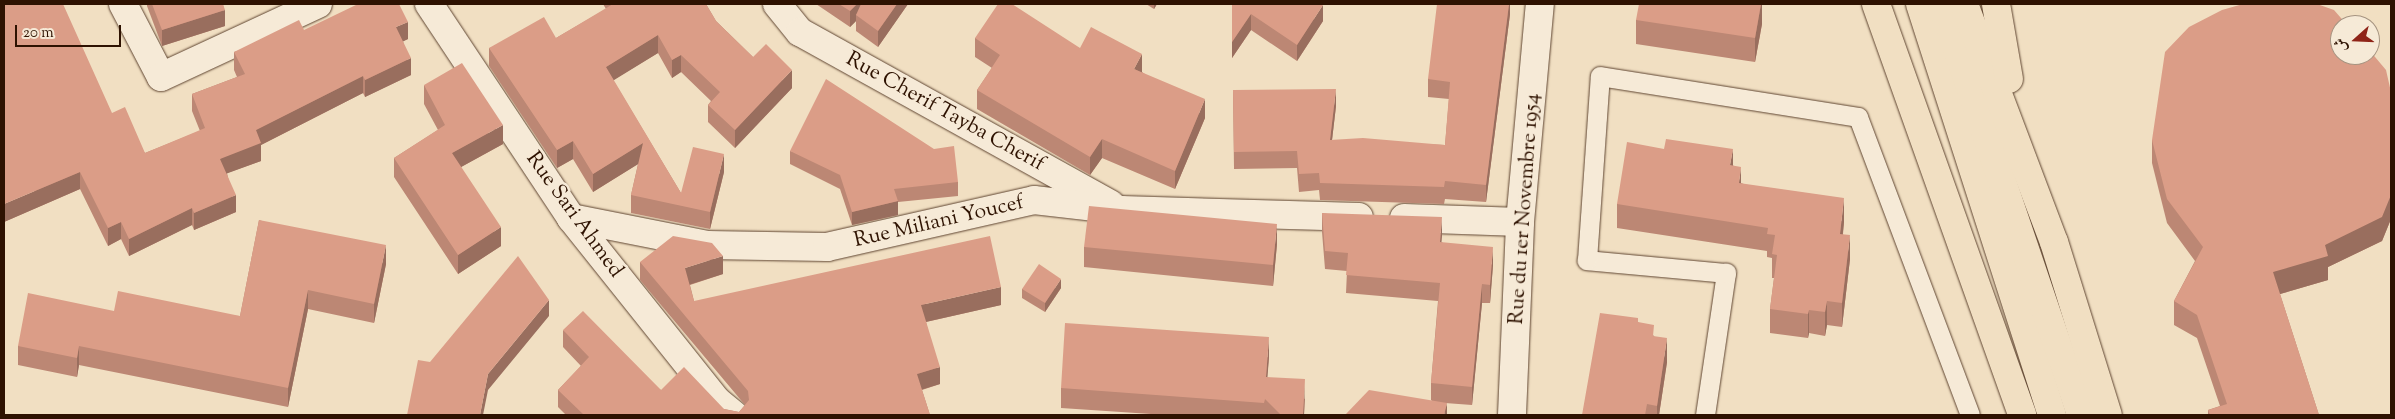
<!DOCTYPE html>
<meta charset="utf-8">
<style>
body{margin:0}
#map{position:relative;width:2395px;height:419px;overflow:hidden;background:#f1dfc2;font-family:"Sorts Mill Goudy",Amiri,serif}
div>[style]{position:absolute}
.roads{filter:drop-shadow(0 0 1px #5f4531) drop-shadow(0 0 1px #5f4531)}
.service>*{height:19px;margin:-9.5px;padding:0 9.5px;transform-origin:9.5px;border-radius:9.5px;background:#f6ead7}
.minor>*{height:28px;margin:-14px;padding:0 14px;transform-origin:14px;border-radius:14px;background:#f6ead7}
.tertiary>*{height:28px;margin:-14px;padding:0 14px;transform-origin:14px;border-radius:14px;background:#f6ead7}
.primary>*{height:28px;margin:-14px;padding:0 14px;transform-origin:14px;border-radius:14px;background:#f1dfc2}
.wall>*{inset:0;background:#bc8774}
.shaded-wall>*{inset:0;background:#996e5e}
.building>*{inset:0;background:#db9d87}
span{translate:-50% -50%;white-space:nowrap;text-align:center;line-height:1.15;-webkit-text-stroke:5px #f6ead7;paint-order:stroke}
.street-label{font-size:21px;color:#2e1201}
.frame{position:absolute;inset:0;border:5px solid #2e1201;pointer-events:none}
.north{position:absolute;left:2330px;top:15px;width:50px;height:50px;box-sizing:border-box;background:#f6ead7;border:1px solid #a69481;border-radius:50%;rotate:250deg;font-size:14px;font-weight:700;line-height:20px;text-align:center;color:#2e1201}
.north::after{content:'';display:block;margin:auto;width:18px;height:22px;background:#8f2418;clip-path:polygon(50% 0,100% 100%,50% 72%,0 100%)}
.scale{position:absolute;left:15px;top:25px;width:106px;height:22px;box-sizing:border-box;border:2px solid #2e1201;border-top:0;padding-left:6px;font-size:15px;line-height:18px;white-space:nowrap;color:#2e1201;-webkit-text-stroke:4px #f6ead7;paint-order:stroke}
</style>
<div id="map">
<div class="roads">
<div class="service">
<i style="left:1705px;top:415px;width:144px;rotate:-81.6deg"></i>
<i style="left:1726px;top:273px;width:140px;rotate:-174.7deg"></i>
<i style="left:1587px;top:260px;width:184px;rotate:-86deg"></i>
<i style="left:1600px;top:76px;width:261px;rotate:9deg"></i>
<i style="left:1858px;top:117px;width:318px;rotate:69.4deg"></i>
</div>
<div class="minor">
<i style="left:123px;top:4px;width:82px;rotate:62.5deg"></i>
<i style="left:161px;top:77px;width:173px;rotate:-24.9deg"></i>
<i style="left:429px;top:4px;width:257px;rotate:56.4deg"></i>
<i style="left:571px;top:218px;width:234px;rotate:51.4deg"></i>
<i style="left:717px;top:401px;width:22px;rotate:39deg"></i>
<i style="left:777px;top:4px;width:36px;rotate:51deg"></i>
<i style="left:800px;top:32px;width:355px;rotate:29deg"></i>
<i style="left:571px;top:218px;width:139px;rotate:11.2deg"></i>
<i style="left:707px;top:245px;width:120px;rotate:1deg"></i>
<i style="left:827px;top:247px;width:212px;rotate:-12.8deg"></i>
<i style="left:1034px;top:200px;width:88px;rotate:6.6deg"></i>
<i style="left:1121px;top:210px;width:238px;rotate:1.7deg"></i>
<i style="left:1404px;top:218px;width:116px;rotate:2deg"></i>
</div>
<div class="tertiary">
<i style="left:1512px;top:415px;width:193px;rotate:-87.6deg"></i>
<i style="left:1520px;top:222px;width:219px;rotate:-84.8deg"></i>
</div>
<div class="primary">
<i style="left:1876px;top:4px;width:436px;rotate:70.4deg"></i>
<i style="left:1920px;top:4px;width:432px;rotate:72.2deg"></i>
<i style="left:1942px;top:4px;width:434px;rotate:71.3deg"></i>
<i style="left:1964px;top:4px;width:254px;rotate:69.3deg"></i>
<i style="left:2054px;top:242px;width:181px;rotate:72.7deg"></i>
<i style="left:1996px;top:4px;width:76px;rotate:80.2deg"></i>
</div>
</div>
<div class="wall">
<i style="clip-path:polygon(147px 4px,223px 4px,225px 26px,162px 46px,147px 6px)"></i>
<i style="clip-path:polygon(603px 4px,706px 4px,716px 21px,753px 57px,792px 88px,735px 148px,708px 122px,708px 105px,711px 101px,681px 72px,672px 78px,658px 53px,613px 80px,681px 193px,724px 172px,710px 229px,631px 213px,631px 195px,638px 164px,593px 192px,573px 159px,557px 168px,489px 66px,489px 48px,556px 38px,606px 9px)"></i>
<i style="clip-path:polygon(816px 4px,908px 4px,878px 47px,856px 31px,856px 21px,850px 27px)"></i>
<i style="clip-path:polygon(1146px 4px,1157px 4px,1154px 9px)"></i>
<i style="clip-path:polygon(1232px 4px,1323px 21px,1297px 61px,1251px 30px,1232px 58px)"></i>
<i style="clip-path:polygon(1510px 4px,1510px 14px,1486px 202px,1445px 199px,1444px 204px,1320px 200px,1319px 190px,1299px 192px,1297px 168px,1234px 169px,1233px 90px,1336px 106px,1332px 140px,1445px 145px,1449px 99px,1428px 97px,1428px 79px)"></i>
<i style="clip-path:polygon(1762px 4px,1762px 24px,1755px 62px,1636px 44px,1636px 20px)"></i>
<i style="clip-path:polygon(304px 30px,408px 39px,403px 41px,411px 75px,365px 97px,363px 93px,261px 145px,261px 161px,227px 173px,236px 212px,194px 230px,192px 225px,129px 256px,121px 239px,108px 246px,80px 189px,4px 222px,112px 113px,145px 153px,200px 131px,192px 111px,192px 94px,237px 77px,234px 70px,234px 52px)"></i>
<i style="clip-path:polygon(975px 38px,1080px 48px,1142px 72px,1205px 118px,1175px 189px,1102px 158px,1090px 175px,977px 109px,977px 90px,992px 68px,975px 57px)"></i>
<i style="clip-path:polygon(424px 85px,503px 144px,461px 167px,501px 246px,458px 274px,394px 177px,394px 158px,438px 130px,424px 104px)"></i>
<i style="clip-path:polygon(2391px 92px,2391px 219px,2382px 241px,2328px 267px,2328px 280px,2280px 294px,2319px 415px,2208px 415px,2208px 410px,2220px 406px,2197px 338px,2174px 325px,2174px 301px,2195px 261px,2167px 223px,2152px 163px,2152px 140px)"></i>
<i style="clip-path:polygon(790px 151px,958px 182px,958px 196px,898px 202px,898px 215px,852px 225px,840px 189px,790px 164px)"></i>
<i style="clip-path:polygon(1733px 165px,1741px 183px,1844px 222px,1843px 234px,1850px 259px,1842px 327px,1827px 325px,1825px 336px,1809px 333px,1808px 338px,1770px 333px,1770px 309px,1774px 278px,1772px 278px,1772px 258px,1767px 257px,1767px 251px,1617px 228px,1617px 204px)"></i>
<i style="clip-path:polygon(1322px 213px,1442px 235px,1441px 242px,1493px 265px,1490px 303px,1482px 303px,1472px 405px,1445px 403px,1447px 415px,1431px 400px,1431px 383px,1438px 301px,1346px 293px,1347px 271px,1325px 269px,1322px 232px)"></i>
<i style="clip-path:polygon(259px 220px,386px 264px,374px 323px,308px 309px,288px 407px,79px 365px,77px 377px,18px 365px,18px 346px,114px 311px,240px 316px)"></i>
<i style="clip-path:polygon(1277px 244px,1273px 286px,1084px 267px,1084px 247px)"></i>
<i style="clip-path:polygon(640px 262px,723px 274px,690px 285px,694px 301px,1001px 305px,926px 322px,940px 384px,922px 390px,930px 415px,566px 415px,558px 407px,558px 390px,581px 366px,563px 347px,563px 330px,661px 390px,724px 409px,739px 412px,745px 405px,640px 280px)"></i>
<i style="clip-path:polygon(1061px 288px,1045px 312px,1022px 298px,1022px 289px)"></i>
<i style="clip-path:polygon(1638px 322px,1654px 336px,1667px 362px,1659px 415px,1582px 415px)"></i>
<i style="clip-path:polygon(1269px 357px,1267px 377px,1305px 399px,1304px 415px,1166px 415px,1061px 408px,1061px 388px)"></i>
</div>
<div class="shaded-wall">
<i style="clip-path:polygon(857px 4px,866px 4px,856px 15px,856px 21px,850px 27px,850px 11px)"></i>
<i style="clip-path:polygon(897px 4px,908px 4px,878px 47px,878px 31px)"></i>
<i style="clip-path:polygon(1154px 4px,1157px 4px,1154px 9px)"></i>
<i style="clip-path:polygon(1509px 4px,1510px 4px,1510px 14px,1486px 202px,1486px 185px)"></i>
<i style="clip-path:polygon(1761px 4px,1762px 4px,1762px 24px,1755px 62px,1755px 38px)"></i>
<i style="clip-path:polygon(1323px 5px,1323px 21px,1297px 61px,1297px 45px)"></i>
<i style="clip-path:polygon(225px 10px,225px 26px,162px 46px,162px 30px)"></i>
<i style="clip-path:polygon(1251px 14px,1251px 30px,1232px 58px,1232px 42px)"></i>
<i style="clip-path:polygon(408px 22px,408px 39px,396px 45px,396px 27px)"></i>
<i style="clip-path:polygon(658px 35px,658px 53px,606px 85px,606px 67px)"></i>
<i style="clip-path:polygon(1142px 54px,1142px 73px,1134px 69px)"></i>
<i style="clip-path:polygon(681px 55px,681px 72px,672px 78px,672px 60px)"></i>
<i style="clip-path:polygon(411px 58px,411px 75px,365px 97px,365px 80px)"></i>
<i style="clip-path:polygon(792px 70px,792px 88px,735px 148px,735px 130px)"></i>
<i style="clip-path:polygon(363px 76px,363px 93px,261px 145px,261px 161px,220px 176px,220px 159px,256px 130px)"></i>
<i style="clip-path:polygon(1336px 89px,1336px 106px,1330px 157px,1330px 140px)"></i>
<i style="clip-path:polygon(1205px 99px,1205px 118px,1175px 189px,1175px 171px)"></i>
<i style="clip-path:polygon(503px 125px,503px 144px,452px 172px,452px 153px)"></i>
<i style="clip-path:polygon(1102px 139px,1102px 158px,1090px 175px,1090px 157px)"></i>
<i style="clip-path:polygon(573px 141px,573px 159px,557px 168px,557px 150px)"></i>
<i style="clip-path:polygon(643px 143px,643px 161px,593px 192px,593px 174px)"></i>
<i style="clip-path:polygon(1733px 149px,1733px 173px,1730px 165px)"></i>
<i style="clip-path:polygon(724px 154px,724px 172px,710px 229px,710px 212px)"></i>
<i style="clip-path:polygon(1741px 167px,1741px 190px,1739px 183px)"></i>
<i style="clip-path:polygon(80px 172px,80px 189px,4px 222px,4px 204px)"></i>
<i style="clip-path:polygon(236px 195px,236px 212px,194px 230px,194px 213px)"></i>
<i style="clip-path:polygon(2391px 195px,2391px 219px,2382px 241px,2328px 267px,2328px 280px,2273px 296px,2273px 272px,2325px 245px)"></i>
<i style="clip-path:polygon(1844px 198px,1844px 222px,1840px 258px,1840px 234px)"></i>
<i style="clip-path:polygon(898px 201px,898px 215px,852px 225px,852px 212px)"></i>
<i style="clip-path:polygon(192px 208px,192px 225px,129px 256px,129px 239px)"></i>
<i style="clip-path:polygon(1442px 217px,1442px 235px,1440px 261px,1440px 242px)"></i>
<i style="clip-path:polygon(121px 222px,121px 239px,108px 246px,108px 228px)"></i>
<i style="clip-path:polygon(1277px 224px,1277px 244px,1273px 286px,1273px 265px)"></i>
<i style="clip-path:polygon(501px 227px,501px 246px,458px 274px,458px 255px)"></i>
<i style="clip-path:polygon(1850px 235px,1850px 259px,1842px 327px,1842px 303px)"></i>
<i style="clip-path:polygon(386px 245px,386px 264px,374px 323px,374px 304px)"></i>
<i style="clip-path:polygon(1493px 247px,1493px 265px,1490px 303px,1490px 285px)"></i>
<i style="clip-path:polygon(723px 256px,723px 274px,685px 286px,685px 268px)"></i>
<i style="clip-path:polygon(1061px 279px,1061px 288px,1045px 312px,1045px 303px)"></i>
<i style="clip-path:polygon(1482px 284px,1482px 303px,1472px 405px,1472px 387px)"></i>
<i style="clip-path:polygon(1001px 287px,1001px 305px,921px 323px,921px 305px)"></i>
<i style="clip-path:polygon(308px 290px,308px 309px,288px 407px,288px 388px)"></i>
<i style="clip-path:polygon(549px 300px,549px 316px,488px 390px,483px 415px,480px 415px,488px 374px)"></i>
<i style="clip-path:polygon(1827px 301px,1827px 325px,1825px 336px,1825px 312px)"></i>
<i style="clip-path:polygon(1809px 310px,1809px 333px,1808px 338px,1808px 314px)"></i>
<i style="clip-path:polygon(1269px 337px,1269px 357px,1266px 396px,1266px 377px)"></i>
<i style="clip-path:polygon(1667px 338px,1667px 362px,1659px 415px,1657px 415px,1657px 406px)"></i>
<i style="clip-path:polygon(79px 346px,79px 365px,77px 377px,77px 358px)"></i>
<i style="clip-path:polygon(940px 367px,940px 384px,917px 391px,917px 374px)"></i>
<i style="clip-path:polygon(1305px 379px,1304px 415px,1303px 415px)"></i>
<i style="clip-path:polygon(1447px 403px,1447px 415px,1444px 415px)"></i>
</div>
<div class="building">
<i style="clip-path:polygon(4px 4px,63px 4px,112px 113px,125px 107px,145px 153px,205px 128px,192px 94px,245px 74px,234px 52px,299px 20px,304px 30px,358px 4px,399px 4px,408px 22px,396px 27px,411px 58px,365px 80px,363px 76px,256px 130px,261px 143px,220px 159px,236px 195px,194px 213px,192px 208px,129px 239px,121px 222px,108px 228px,80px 172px,4px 204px)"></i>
<i style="clip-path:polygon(152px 4px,223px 4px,225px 10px,162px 30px)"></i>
<i style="clip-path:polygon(613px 4px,706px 4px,716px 21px,753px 57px,766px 44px,792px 70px,735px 130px,708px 105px,720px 92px,681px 55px,672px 60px,658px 35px,606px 67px,681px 193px,693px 147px,724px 154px,710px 212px,631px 195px,643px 143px,593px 174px,573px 141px,557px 150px,489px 48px,544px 17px,556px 38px)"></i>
<i style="clip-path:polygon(839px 4px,857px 4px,850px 11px)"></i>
<i style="clip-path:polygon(861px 4px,897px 4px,878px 31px,856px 15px)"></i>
<i style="clip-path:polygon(998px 4px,1012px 4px,1080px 48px,1091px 27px,1142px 54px,1134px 69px,1205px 99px,1175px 171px,1102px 139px,1090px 157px,977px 90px,1000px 55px,975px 38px)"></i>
<i style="clip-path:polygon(1232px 4px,1321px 4px,1323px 5px,1297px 45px,1251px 14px,1232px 42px)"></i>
<i style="clip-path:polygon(1437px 4px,1509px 4px,1486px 185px,1445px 181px,1444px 187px,1320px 183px,1319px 173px,1299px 174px,1297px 151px,1234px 152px,1233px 90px,1336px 89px,1330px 140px,1363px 138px,1445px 145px,1450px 82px,1428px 79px)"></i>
<i style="clip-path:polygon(1639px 4px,1761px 4px,1755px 38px,1636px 20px)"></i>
<i style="clip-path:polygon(2243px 4px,2317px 4px,2334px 10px,2347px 25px,2340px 25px,2340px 55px,2370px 55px,2370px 51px,2386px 70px,2391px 92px,2391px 195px,2382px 217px,2325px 245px,2328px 256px,2273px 272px,2319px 415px,2210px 415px,2208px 410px,2227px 404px,2197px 315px,2174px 301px,2203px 247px,2167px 199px,2152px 140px,2165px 52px,2189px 27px,2222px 10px)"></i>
<i style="clip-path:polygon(462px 63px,503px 125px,452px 153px,501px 227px,458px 255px,394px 158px,445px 125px,424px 85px)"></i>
<i style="clip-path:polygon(826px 79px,934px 149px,954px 146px,958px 182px,894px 189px,898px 201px,852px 212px,840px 175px,790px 151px)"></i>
<i style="clip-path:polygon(1666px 139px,1733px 149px,1730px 165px,1741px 167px,1739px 183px,1844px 198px,1840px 234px,1850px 235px,1842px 303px,1827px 301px,1825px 312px,1809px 310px,1808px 314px,1770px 309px,1777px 255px,1772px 254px,1775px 235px,1767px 234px,1768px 228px,1617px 204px,1627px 142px,1664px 149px)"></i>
<i style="clip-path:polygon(1089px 206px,1277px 224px,1273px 265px,1084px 247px)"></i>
<i style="clip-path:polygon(1322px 213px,1442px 217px,1440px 242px,1493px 247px,1490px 285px,1482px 284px,1472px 387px,1431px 383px,1440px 283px,1346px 275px,1348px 253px,1325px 251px)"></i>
<i style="clip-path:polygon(259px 220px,386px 245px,374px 304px,308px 290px,288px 388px,79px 346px,77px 358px,18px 346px,28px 293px,114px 311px,118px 291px,240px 316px)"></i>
<i style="clip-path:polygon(673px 236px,712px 243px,723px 256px,685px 268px,694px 301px,990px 236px,1001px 287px,921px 305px,940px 367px,917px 374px,930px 415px,584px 415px,558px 390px,589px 357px,563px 330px,583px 311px,661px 390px,684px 367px,724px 409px,739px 412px,749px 400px,748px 391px,640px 262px)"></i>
<i style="clip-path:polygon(518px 256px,549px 300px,488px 374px,480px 415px,407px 415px,418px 360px,430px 362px)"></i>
<i style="clip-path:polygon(1039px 264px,1061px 279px,1045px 303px,1022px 289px)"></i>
<i style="clip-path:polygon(1600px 313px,1638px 318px,1638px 322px,1654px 325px,1653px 336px,1667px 338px,1657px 406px,1647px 404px,1645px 415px,1582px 415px)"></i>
<i style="clip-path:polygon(1065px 323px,1269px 337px,1266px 377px,1305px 379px,1303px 415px,1281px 415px,1265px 399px,1264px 403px,1061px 388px)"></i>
<i style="clip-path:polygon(1369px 390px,1447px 403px,1444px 415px,1345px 415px)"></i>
</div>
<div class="street-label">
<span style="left:945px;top:112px;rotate:29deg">Rue Cherif Tayba Cherif</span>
<span style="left:1525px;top:209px;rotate:-86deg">Rue du 1er Novembre 1954</span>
<span style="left:574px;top:215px;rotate:54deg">Rue Sari Ahmed</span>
<span style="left:939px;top:222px;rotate:-13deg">Rue Miliani Youcef</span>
</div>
<div class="frame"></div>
<div class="north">ش</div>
<div class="scale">20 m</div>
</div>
